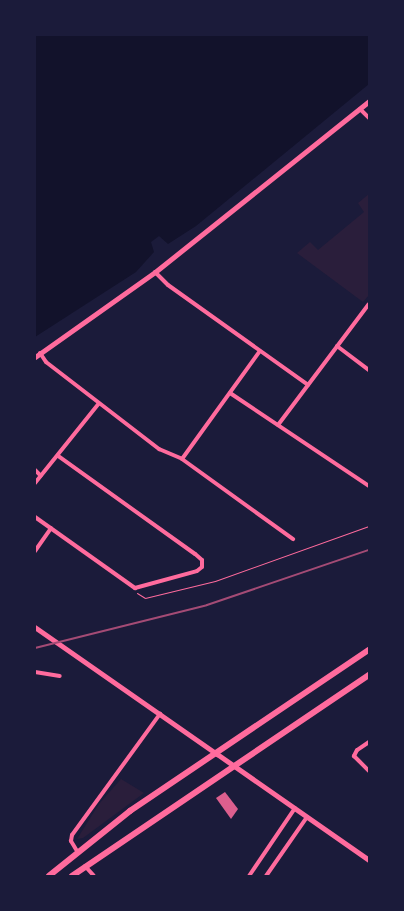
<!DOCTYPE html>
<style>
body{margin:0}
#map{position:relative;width:404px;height:911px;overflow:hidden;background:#1b1b3a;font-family:"Fira Sans Condensed",sans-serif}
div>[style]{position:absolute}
.green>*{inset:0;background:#2a1e3b}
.water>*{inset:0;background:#12122b}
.building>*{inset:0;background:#dd5f8e}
.path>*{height:1px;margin:-0.5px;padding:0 0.5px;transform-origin:0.5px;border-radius:0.5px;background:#ff6b9d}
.minor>*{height:4px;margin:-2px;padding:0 2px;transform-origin:2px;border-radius:2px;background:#ff6b9d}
.tertiary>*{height:4.5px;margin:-2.25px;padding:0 2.25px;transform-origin:2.25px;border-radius:2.25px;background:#ff6b9d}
.secondary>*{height:5px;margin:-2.5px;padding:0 2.5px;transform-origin:2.5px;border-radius:2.5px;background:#ff6b9d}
.primary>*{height:5.5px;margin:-2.75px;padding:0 2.75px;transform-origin:2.75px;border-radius:2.75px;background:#ff6b9d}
.rail>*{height:2px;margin:-1px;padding:0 1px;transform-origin:1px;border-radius:1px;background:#a44b75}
span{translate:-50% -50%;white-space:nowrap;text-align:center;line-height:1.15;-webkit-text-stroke:4px #1b1b3a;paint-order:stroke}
.frame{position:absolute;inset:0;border:36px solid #1b1b3a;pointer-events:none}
</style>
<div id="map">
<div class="green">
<i style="clip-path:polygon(369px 194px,369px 295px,363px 302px,297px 253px,310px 242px,318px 250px,364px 212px,358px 203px)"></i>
<i style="clip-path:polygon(121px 779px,144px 793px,83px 838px,77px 839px,99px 804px)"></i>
</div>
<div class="water">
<i style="clip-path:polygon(35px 35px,369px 35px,369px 84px,196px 226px,168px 244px,159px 236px,151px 242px,154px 252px,136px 272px,35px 337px)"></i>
</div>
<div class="building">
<i style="clip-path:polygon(225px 792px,238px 809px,231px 819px,216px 798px)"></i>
</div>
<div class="path">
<i style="left:137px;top:593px;width:9px;rotate:32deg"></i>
<i style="left:145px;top:598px;width:72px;rotate:-13.7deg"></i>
<i style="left:215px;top:581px;width:164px;rotate:-19.7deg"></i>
</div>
<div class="minor">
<i style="left:360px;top:109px;width:13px;rotate:45deg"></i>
<i style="left:155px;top:272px;width:18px;rotate:45deg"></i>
<i style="left:168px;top:285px;width:172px;rotate:35.5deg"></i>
<i style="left:337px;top:346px;width:40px;rotate:37deg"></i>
<i style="left:40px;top:353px;width:11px;rotate:56deg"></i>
<i style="left:46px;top:362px;width:143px;rotate:37.6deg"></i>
<i style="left:159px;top:449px;width:25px;rotate:23deg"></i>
<i style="left:182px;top:459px;width:137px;rotate:35.8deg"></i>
<i style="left:230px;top:393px;width:167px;rotate:33.8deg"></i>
<i style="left:278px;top:425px;width:151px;rotate:-53.1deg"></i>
<i style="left:182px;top:459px;width:133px;rotate:-54.2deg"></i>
<i style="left:35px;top:470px;width:8px;rotate:45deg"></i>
<i style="left:35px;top:483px;width:102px;rotate:-51.3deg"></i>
<i style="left:35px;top:517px;width:123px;rotate:35.4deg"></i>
<i style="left:135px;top:588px;width:64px;rotate:-15.3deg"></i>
<i style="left:197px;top:571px;width:6px;rotate:-39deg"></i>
<i style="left:202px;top:567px;width:7px;rotate:-90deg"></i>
<i style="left:202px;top:560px;width:9px;rotate:-139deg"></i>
<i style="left:195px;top:554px;width:168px;rotate:-144.4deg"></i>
<i style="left:35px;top:551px;width:28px;rotate:-55deg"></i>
<i style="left:35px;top:672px;width:25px;rotate:9deg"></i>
<i style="left:369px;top:742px;width:14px;rotate:146deg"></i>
<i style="left:357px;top:750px;width:7px;rotate:117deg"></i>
<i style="left:354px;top:756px;width:21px;rotate:45deg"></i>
<i style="left:77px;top:851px;width:12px;rotate:-121deg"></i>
<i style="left:71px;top:841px;width:6px;rotate:-81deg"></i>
<i style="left:72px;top:835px;width:150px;rotate:-54deg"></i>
<i style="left:85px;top:866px;width:13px;rotate:48deg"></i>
<i style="left:249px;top:876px;width:82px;rotate:-55.9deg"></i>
<i style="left:266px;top:876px;width:72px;rotate:-55.2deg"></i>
</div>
<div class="tertiary">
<i style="left:35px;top:627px;width:222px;rotate:34.9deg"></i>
</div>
<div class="secondary">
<i style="left:35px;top:357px;width:147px;rotate:-35.3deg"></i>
<i style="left:155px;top:272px;width:274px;rotate:-38.6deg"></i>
<i style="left:217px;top:754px;width:185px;rotate:34.9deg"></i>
</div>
<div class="primary">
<i style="left:49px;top:876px;width:104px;rotate:-38.7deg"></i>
<i style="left:130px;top:811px;width:288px;rotate:-34deg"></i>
<i style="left:72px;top:876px;width:359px;rotate:-34.1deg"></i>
</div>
<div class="rail">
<i style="left:35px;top:648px;width:177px;rotate:-14deg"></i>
<i style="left:207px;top:605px;width:171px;rotate:-18.8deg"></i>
</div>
<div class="frame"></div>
</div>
